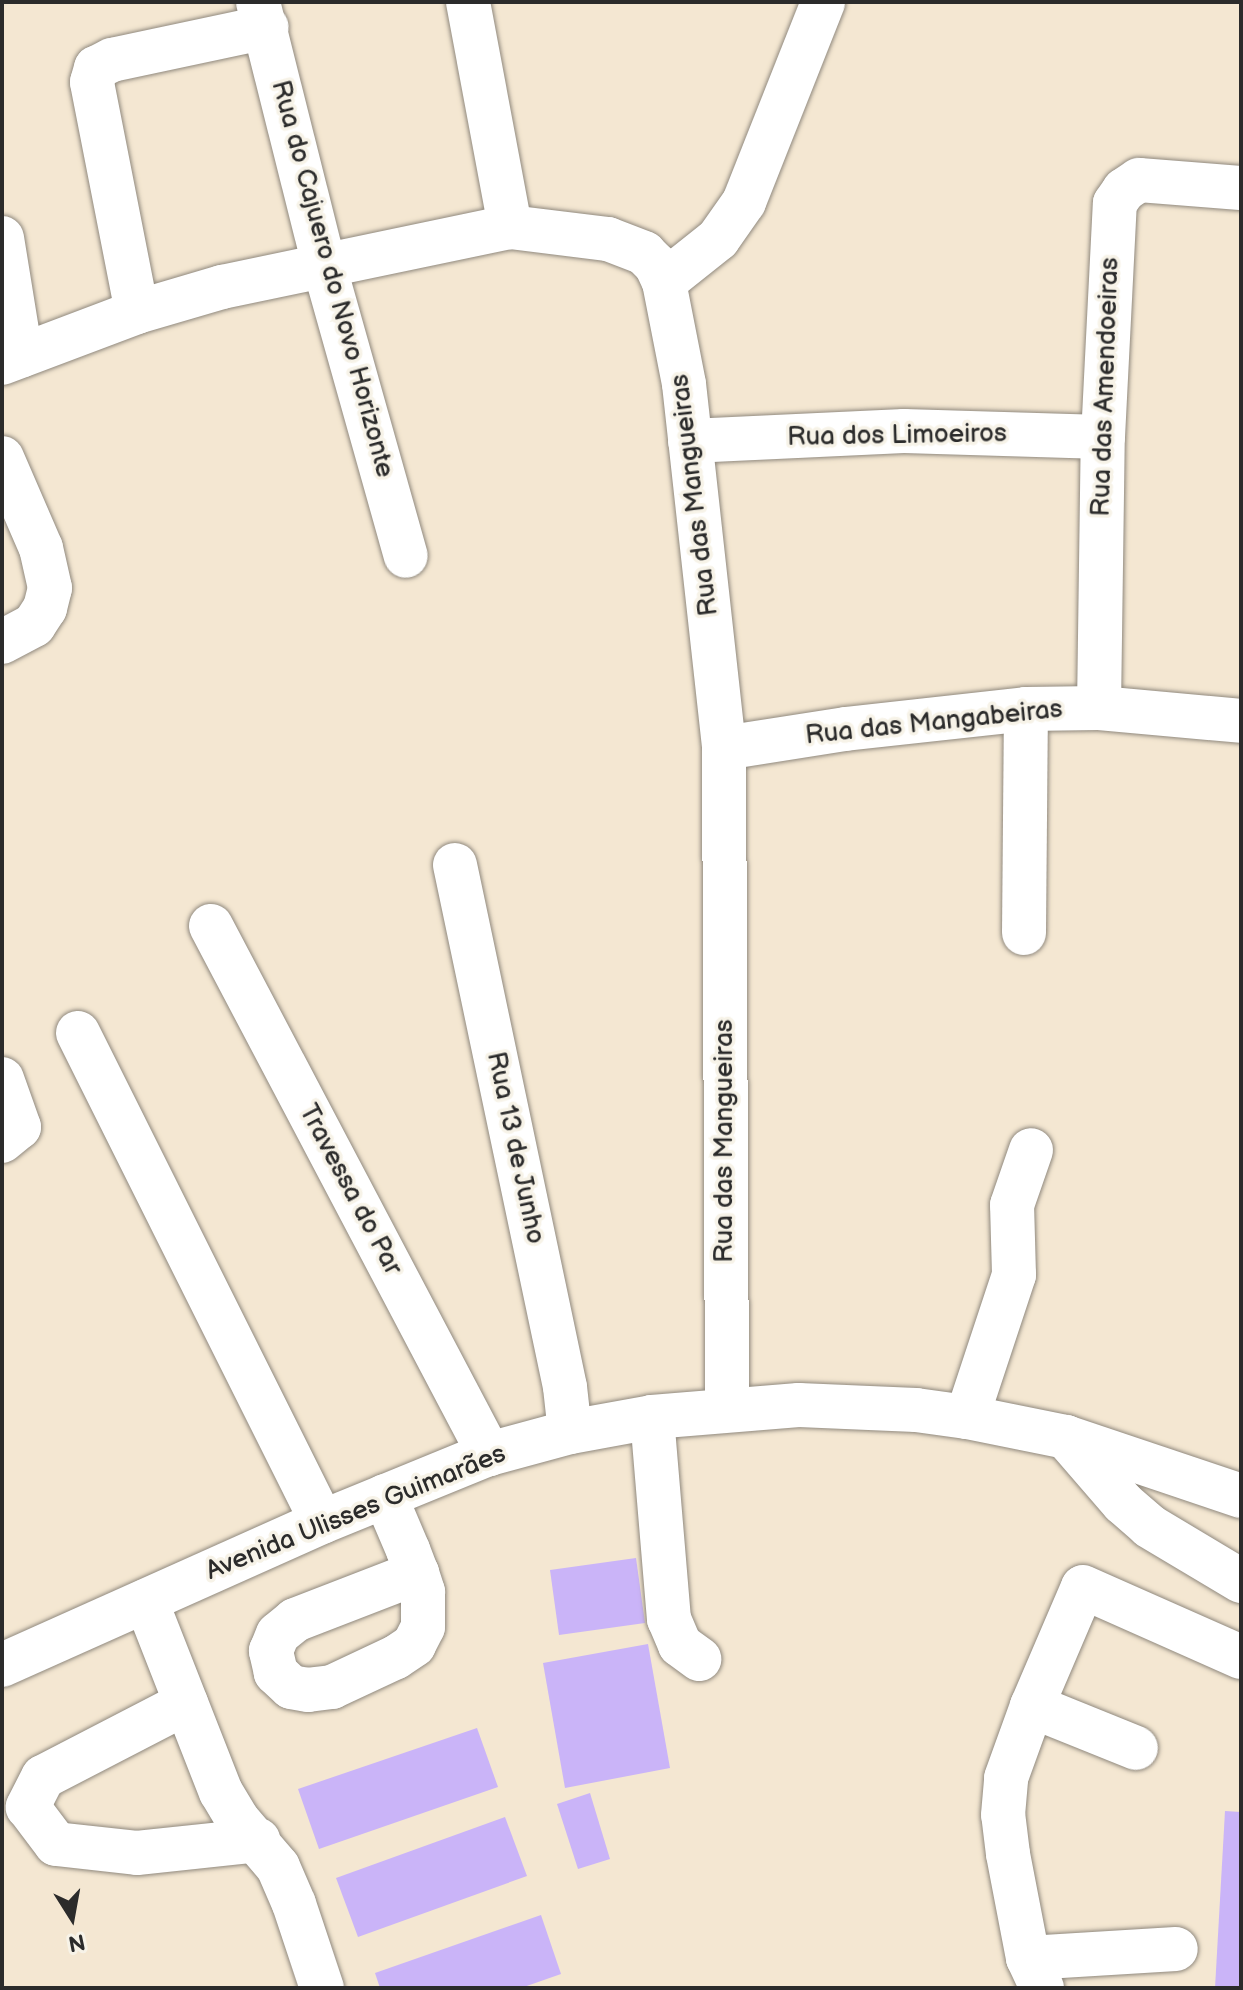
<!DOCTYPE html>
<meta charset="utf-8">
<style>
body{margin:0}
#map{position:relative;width:1243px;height:1990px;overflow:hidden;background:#f4e7d2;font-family:"Balsamiq Sans",sans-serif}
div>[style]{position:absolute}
.building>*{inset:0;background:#cab4f8}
.roads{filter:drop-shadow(0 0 2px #90897e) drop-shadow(0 0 2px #90897e)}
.minor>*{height:44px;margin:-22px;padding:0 22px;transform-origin:22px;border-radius:22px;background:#fff}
.major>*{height:44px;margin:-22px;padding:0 22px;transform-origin:22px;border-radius:22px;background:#fff}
span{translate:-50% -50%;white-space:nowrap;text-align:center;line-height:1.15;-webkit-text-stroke:7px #f7f3e8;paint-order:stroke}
.street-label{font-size:26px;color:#2b2b2b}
.frame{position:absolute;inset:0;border:4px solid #2b2b2b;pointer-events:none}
.north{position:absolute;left:32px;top:1878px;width:80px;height:80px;-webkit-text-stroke:6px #f7f3e8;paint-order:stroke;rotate:169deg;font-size:22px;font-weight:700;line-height:32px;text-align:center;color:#2b2b2b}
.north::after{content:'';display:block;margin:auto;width:28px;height:36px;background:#2b2b2b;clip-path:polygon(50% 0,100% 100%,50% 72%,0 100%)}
</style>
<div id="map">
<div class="building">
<i style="clip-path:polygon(636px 1558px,645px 1623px,559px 1635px,550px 1570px)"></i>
<i style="clip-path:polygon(648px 1644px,670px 1768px,565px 1788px,543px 1663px)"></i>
<i style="clip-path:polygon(477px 1728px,498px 1787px,319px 1849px,298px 1789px)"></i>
<i style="clip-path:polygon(590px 1793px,610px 1859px,578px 1869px,557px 1804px)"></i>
<i style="clip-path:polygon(1225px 1811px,1241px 1812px,1241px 1988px,1215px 1988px)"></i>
<i style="clip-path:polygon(505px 1817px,527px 1876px,358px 1937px,336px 1878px)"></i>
<i style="clip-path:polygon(541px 1915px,561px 1974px,521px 1988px,380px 1988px,375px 1973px)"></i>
</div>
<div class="roads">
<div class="minor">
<i style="left:258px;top:2px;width:271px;rotate:75.9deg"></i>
<i style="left:324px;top:265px;width:302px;rotate:74.3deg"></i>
<i style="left:468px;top:2px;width:229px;rotate:79.4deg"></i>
<i style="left:2px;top:238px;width:119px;rotate:80.8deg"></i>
<i style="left:664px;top:282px;width:69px;rotate:-38.5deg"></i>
<i style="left:718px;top:239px;width:45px;rotate:-54.9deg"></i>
<i style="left:744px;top:202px;width:215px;rotate:-68.4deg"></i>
<i style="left:137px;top:312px;width:234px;rotate:-101.1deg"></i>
<i style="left:92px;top:82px;width:15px;rotate:-74deg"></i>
<i style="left:96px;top:68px;width:18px;rotate:-27deg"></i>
<i style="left:112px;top:60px;width:158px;rotate:-12deg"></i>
<i style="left:2px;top:363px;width:144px;rotate:-20.7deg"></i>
<i style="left:137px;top:312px;width:89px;rotate:-16.4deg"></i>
<i style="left:222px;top:287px;width:294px;rotate:-11.8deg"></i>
<i style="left:510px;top:227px;width:99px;rotate:7deg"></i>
<i style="left:608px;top:239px;width:39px;rotate:21deg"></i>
<i style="left:644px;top:253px;width:17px;rotate:45deg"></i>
<i style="left:656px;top:265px;width:19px;rotate:65deg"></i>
<i style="left:664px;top:282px;width:104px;rotate:78.9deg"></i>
<i style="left:684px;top:384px;width:366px;rotate:83.7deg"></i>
<i style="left:724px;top:748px;width:661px;rotate:89.74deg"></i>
<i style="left:690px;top:441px;width:214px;rotate:-2.7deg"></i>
<i style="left:904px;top:431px;width:199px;rotate:1.7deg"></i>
<i style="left:2px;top:458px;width:98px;rotate:66.6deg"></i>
<i style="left:41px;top:548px;width:41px;rotate:77.3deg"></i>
<i style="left:50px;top:588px;width:21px;rotate:104deg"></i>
<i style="left:45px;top:608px;width:20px;rotate:123deg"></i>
<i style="left:34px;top:625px;width:36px;rotate:152deg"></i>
<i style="left:1099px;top:708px;width:271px;rotate:-89.2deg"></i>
<i style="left:1103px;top:437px;width:234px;rotate:-87.1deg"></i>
<i style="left:1115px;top:203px;width:16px;rotate:-55deg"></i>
<i style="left:1124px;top:190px;width:18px;rotate:-34deg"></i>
<i style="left:1139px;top:180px;width:102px;rotate:4.5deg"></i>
<i style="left:724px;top:748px;width:122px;rotate:-8.9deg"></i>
<i style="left:845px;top:729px;width:182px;rotate:-6.3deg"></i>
<i style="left:1026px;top:709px;width:73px;rotate:-0.8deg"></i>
<i style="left:1099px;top:708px;width:143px;rotate:5.2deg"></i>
<i style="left:455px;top:865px;width:533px;rotate:78.1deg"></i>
<i style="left:565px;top:1387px;width:45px;rotate:83.7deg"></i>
<i style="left:211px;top:926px;width:597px;rotate:62.23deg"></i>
<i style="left:1024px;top:933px;width:224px;rotate:-89.5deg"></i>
<i style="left:78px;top:1033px;width:546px;rotate:63.48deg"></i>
<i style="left:2px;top:1079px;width:51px;rotate:70.5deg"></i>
<i style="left:19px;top:1127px;width:22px;rotate:141deg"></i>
<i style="left:652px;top:1417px;width:203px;rotate:85.2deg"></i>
<i style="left:669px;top:1619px;width:28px;rotate:67deg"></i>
<i style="left:680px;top:1645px;width:24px;rotate:36deg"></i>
<i style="left:967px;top:1417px;width:150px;rotate:-71.7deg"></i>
<i style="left:1014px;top:1275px;width:70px;rotate:-91.6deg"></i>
<i style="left:1012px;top:1205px;width:58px;rotate:-70.9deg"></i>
<i style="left:1066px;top:1437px;width:87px;rotate:49.2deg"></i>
<i style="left:1123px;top:1503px;width:35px;rotate:41deg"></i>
<i style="left:1149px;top:1526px;width:107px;rotate:30.9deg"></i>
<i style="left:385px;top:1496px;width:59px;rotate:66.9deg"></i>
<i style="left:408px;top:1550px;width:25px;rotate:69deg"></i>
<i style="left:417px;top:1573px;width:20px;rotate:72deg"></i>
<i style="left:423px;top:1592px;width:35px;rotate:90deg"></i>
<i style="left:423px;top:1627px;width:20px;rotate:117deg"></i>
<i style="left:414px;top:1645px;width:22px;rotate:146deg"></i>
<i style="left:396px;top:1657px;width:71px;rotate:154.9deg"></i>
<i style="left:332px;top:1687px;width:24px;rotate:173deg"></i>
<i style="left:308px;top:1690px;width:17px;rotate:-170deg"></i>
<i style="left:291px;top:1687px;width:21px;rotate:-137deg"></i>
<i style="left:276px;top:1673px;width:23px;rotate:-103deg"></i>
<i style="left:271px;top:1651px;width:18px;rotate:-68deg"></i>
<i style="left:278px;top:1634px;width:22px;rotate:-39deg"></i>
<i style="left:295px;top:1620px;width:131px;rotate:-21.1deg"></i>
<i style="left:146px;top:1601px;width:205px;rotate:68.6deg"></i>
<i style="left:221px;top:1792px;width:31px;rotate:59deg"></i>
<i style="left:237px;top:1819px;width:63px;rotate:49.5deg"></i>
<i style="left:278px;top:1867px;width:40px;rotate:66.6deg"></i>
<i style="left:294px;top:1904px;width:89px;rotate:71.6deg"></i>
<i style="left:186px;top:1703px;width:161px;rotate:152.6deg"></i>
<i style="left:43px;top:1777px;width:34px;rotate:117deg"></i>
<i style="left:28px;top:1807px;width:46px;rotate:52.9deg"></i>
<i style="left:56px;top:1844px;width:81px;rotate:6.3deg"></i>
<i style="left:137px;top:1853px;width:122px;rotate:-6.1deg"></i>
<i style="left:1032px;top:1706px;width:112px;rotate:22deg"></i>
<i style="left:1028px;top:1958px;width:148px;rotate:-3.5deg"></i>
<i style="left:1042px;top:1988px;width:33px;rotate:-115deg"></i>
<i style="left:1028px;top:1958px;width:106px;rotate:-100.9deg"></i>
<i style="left:1008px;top:1854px;width:39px;rotate:-97deg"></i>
<i style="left:1003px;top:1815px;width:37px;rotate:-85deg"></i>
<i style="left:1006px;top:1778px;width:77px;rotate:-70.1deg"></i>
<i style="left:1032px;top:1706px;width:129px;rotate:-66.8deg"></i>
<i style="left:1083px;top:1587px;width:173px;rotate:23.9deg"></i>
</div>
<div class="major">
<i style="left:2px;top:1665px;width:350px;rotate:-24.1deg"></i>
<i style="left:322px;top:1522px;width:180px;rotate:-22.2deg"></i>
<i style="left:489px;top:1454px;width:84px;rotate:-15.2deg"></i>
<i style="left:570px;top:1432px;width:83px;rotate:-10.4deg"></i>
<i style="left:652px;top:1417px;width:147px;rotate:-4.7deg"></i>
<i style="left:799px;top:1405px;width:117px;rotate:2.4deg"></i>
<i style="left:916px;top:1410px;width:51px;rotate:7.8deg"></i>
<i style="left:967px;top:1417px;width:101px;rotate:11.4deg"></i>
<i style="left:1066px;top:1437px;width:185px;rotate:18.6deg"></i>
</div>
</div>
<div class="street-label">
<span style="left:332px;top:279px;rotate:75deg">Rua do Cajuero do Novo Horizonte</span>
<span style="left:1106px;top:387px;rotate:-88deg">Rua das Amendoeiras</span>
<span style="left:897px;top:436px;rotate:-1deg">Rua dos Limoeiros</span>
<span style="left:695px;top:495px;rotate:-97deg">Rua das Mangueiras</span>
<span style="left:934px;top:723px;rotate:-6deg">Rua das Mangabeiras</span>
<span style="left:725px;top:1141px;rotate:-90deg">Rua das Mangueiras</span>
<span style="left:515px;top:1148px;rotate:78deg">Rua 13 de Junho</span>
<span style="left:350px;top:1190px;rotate:62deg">Travessa do Par</span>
<span style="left:356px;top:1513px;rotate:-22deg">Avenida Ulisses Guimarães</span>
</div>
<div class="frame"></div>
<div class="north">N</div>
</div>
